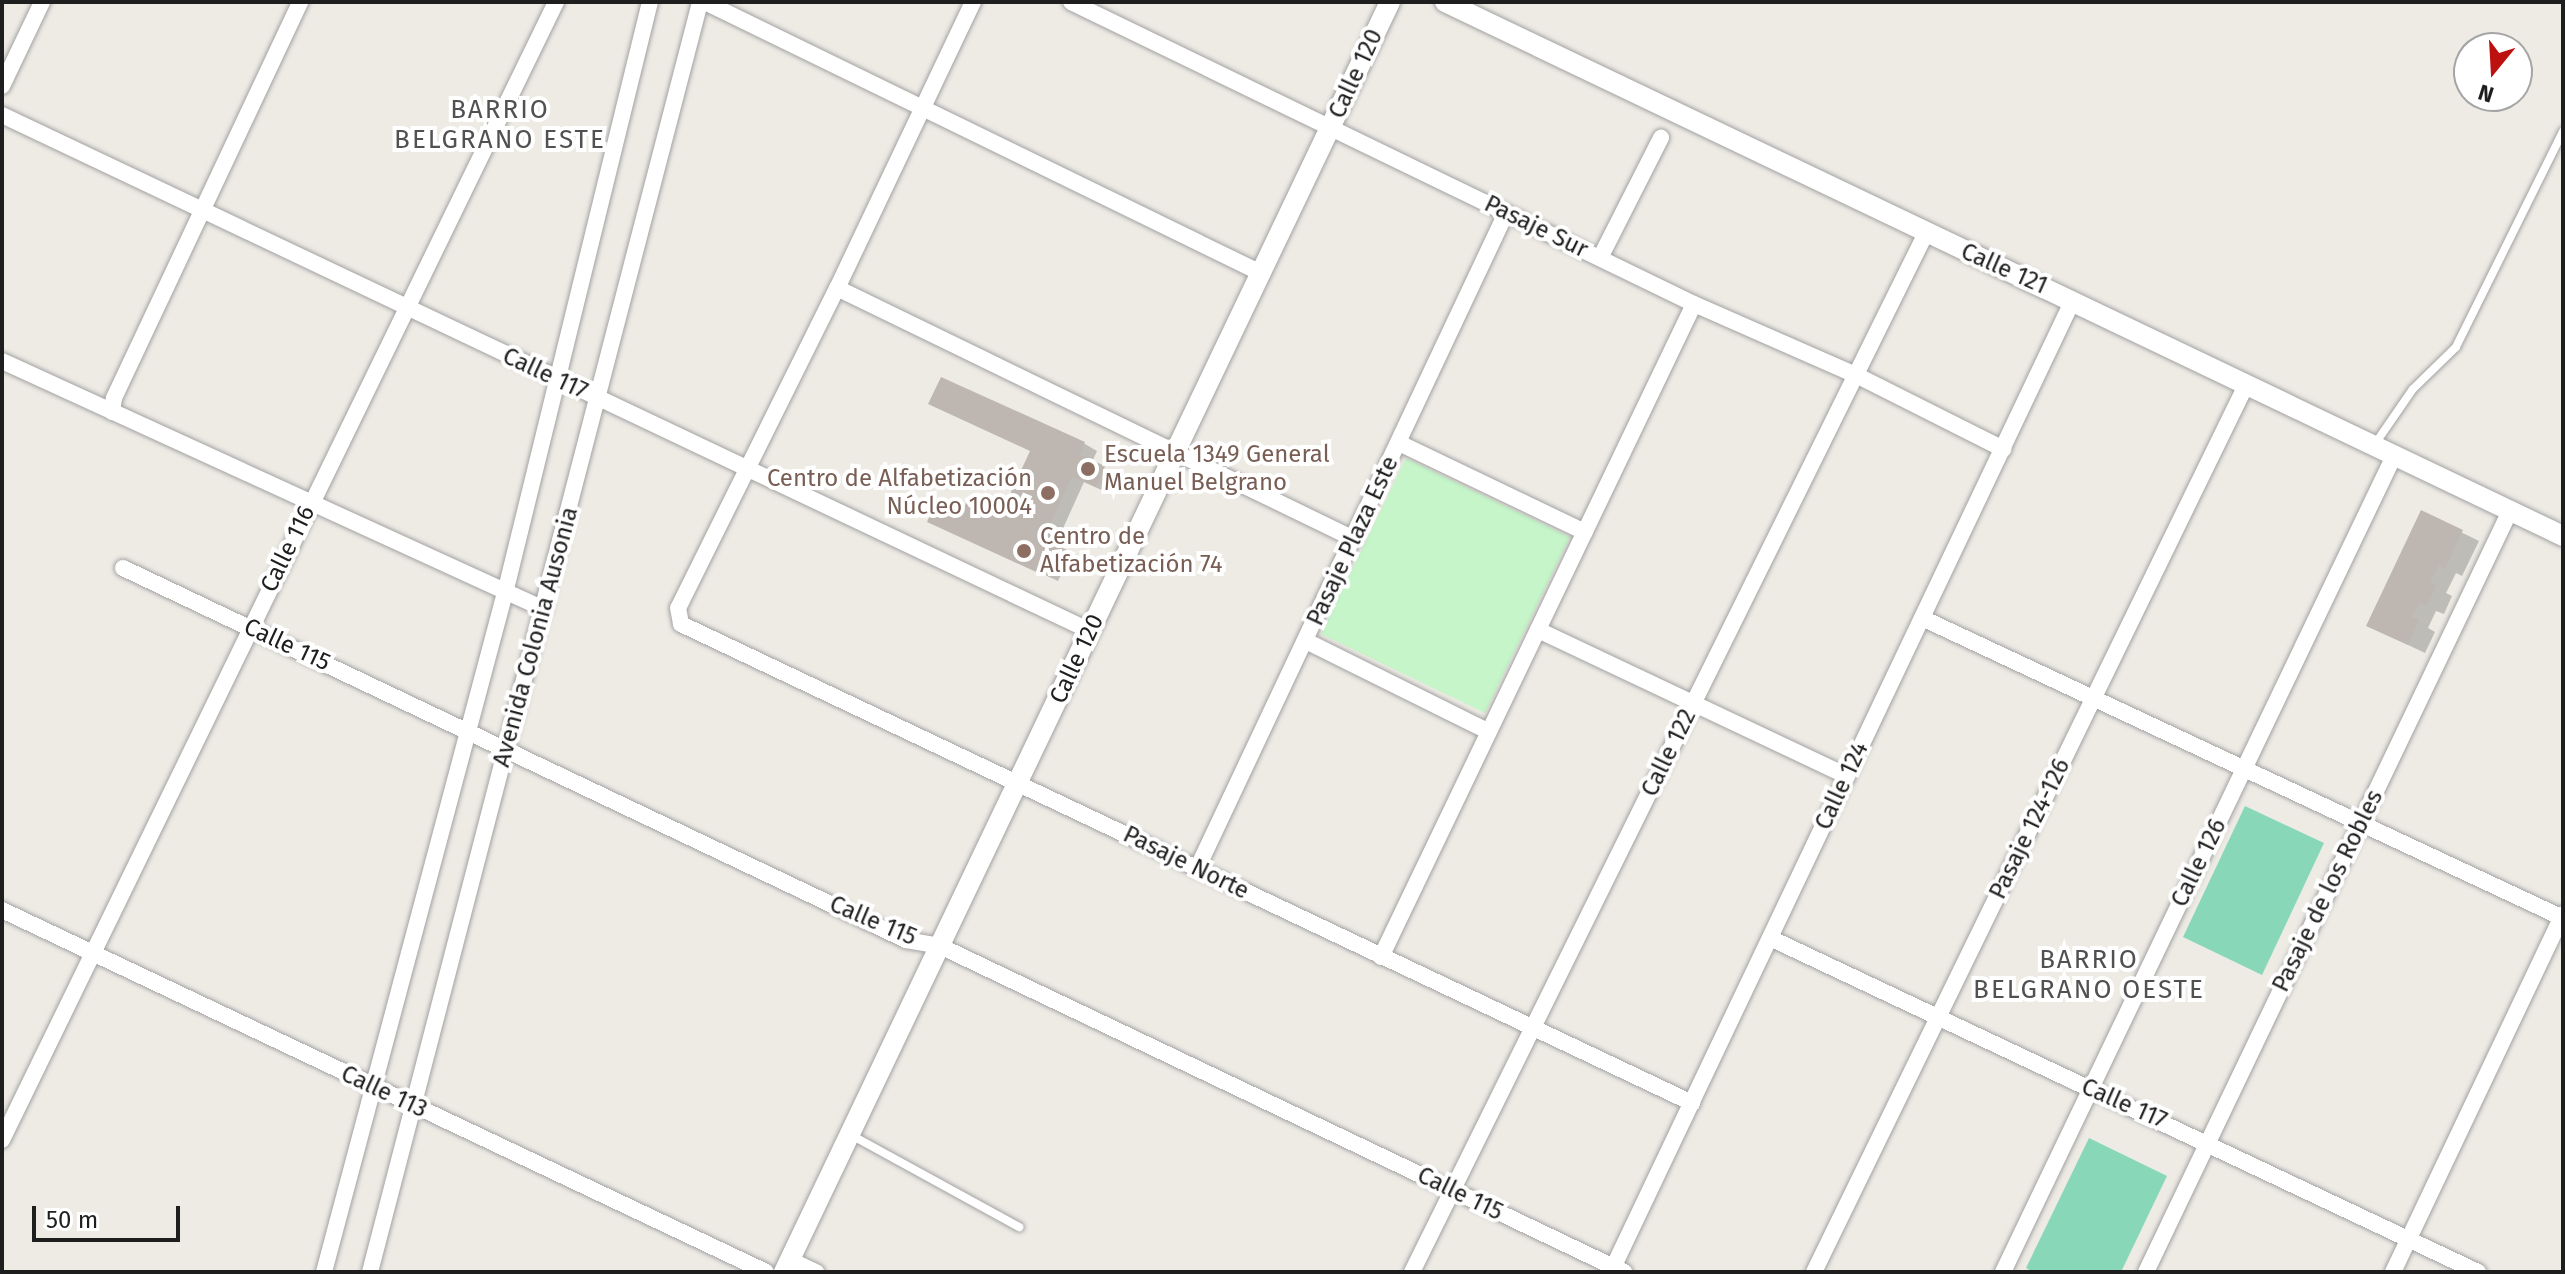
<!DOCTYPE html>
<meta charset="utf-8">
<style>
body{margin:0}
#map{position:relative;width:2565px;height:1274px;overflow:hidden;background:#eeebe5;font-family:"Fira Sans",sans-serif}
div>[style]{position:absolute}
.park>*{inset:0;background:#c5f5c9}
.pitch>*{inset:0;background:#88d7b9}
.shadow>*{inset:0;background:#0003}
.building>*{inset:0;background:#beb7b1}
.roads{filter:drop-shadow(0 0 2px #a2a2a2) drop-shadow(0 0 2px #a2a2a2)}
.service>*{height:8px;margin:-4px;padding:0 4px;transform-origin:4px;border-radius:4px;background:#fff}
.minor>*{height:16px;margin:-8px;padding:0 8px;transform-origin:8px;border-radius:8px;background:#fff}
.tertiary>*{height:20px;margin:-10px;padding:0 10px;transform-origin:10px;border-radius:10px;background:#fff}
.dots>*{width:22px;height:22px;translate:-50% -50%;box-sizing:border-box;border:4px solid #fff;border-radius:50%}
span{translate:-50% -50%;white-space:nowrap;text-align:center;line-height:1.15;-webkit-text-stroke:8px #fff;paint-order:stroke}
.street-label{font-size:24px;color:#1e1e1e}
.education-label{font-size:24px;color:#785e54}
.left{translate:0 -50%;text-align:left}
.right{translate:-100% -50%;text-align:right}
.neighbourhood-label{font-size:26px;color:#515151;letter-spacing:2px}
.frame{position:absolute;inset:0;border:4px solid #1e1e1e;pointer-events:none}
.north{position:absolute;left:2453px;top:32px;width:80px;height:80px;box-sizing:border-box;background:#fff;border:2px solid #a5a5a5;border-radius:50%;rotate:198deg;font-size:22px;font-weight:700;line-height:32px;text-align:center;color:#1e1e1e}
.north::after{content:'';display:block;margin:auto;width:28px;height:36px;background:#bd110f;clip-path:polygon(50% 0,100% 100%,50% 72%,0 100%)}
.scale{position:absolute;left:32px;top:1206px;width:148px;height:36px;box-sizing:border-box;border:4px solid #1e1e1e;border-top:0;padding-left:10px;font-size:24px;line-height:28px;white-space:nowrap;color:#1e1e1e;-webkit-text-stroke:6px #fff;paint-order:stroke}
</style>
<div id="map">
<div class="park">
<i style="clip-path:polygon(1406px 458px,1570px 537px,1485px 713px,1321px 634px)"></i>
</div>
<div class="pitch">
<i style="clip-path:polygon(2245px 806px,2324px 843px,2262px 975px,2183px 937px)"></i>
<i style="clip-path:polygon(2089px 1138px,2167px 1176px,2121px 1272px,2033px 1272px,2026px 1268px)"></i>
</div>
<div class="shadow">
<i style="clip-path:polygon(942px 379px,1085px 444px,1097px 451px,1092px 462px,1116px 475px,1108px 493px,1084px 482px,1055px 546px,1080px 560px,1077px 567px,1067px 563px,1058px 581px,942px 528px,963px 514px,1000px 520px,1032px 451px)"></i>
<i style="clip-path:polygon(2422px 513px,2479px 541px,2462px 576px,2456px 573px,2446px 593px,2452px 596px,2444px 614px,2436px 611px,2428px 628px,2435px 632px,2425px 653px,2385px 634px)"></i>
</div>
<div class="building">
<i style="clip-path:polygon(941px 377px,1085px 442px,1080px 455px,1105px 466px,1096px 487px,1072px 477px,1043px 539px,1069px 551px,1064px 562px,1054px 557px,1045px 576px,927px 522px,937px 500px,962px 512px,966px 503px,999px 518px,1030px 451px,928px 404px)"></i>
<i style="clip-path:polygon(2421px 510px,2463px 530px,2445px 569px,2439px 565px,2430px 582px,2436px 585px,2427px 606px,2419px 603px,2412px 617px,2419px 620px,2408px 645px,2366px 626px)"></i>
</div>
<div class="roads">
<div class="service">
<i style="left:2375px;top:444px;width:67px;rotate:-55.4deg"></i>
<i style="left:2413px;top:389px;width:60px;rotate:-44.3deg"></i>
<i style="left:2456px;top:347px;width:241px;rotate:-63.6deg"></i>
<i style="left:851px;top:1135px;width:192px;rotate:28.7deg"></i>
</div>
<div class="minor">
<i style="left:705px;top:2px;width:619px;rotate:25.99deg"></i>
<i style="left:973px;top:2px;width:317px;rotate:115.4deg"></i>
<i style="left:837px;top:288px;width:357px;rotate:116.4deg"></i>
<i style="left:678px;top:608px;width:16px;rotate:79deg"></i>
<i style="left:681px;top:624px;width:1119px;rotate:25.35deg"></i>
<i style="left:1071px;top:2px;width:692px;rotate:25.86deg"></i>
<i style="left:1694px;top:304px;width:177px;rotate:23.7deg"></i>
<i style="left:1856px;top:375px;width:165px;rotate:26.7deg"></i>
<i style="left:2px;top:86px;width:93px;rotate:-64.5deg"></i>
<i style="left:2px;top:115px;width:1204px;rotate:25.37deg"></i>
<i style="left:1600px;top:258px;width:135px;rotate:-63.1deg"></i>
<i style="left:837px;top:288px;width:575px;rotate:25.9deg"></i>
<i style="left:2px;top:361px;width:596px;rotate:24.59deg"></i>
<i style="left:112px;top:412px;width:14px;rotate:-82deg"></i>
<i style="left:114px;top:398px;width:438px;rotate:-64.8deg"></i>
<i style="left:1399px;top:443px;width:206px;rotate:25.6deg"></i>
<i style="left:123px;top:568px;width:867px;rotate:25.41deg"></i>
<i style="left:906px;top:940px;width:35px;rotate:10deg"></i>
<i style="left:940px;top:946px;width:758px;rotate:25.48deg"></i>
<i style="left:1922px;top:618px;width:708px;rotate:25.08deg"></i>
<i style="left:1538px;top:630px;width:342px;rotate:25.3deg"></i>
<i style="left:1306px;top:641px;width:204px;rotate:26.4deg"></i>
<i style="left:1197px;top:869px;width:725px;rotate:-64.78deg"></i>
<i style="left:2px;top:910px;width:845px;rotate:25.35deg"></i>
<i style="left:1770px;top:938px;width:783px;rotate:25.26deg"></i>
<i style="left:1381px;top:957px;width:724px;rotate:-64.39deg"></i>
<i style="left:2px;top:1140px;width:1266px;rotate:-64.04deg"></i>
<i style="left:790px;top:1260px;width:29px;rotate:25deg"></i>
<i style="left:324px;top:1272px;width:707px;rotate:-75.08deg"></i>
<i style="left:506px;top:589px;width:604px;rotate:-76.22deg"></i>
<i style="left:370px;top:1272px;width:1312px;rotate:-75.43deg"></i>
<i style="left:1412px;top:1272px;width:1159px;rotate:-63.68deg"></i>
<i style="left:1611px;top:1272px;width:1076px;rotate:-64.58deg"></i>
<i style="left:1814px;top:1272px;width:987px;rotate:-64.03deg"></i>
<i style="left:2003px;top:1272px;width:907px;rotate:-64.4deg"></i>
<i style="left:2146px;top:1272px;width:844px;rotate:-64.44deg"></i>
<i style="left:2393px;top:1272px;width:396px;rotate:-64.6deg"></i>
</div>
<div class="tertiary">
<i style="left:1445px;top:2px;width:1239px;rotate:25.53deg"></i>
<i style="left:784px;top:1272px;width:1407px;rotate:-64.49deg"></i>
</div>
</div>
<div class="dots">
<i style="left:1088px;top:469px;background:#8d6e63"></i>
<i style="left:1048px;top:493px;background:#8d6e63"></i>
<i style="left:1024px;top:551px;background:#8d6e63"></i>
</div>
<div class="street-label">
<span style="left:1356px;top:74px;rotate:-65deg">Calle 120</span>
<span style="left:1536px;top:227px;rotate:26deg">Pasaje Sur</span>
<span style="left:2004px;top:269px;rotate:24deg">Calle 121</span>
<span style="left:545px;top:374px;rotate:25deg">Calle 117</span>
<span style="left:1353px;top:541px;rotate:-65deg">Pasaje Plaza Este</span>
<span style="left:288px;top:549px;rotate:-64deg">Calle 116</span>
<span style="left:536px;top:637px;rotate:-75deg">Avenida Colonia Ausonia</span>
<span style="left:287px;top:645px;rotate:25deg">Calle 115</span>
<span style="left:1077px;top:659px;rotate:-65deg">Calle 120</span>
<span style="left:1669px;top:753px;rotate:-64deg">Calle 122</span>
<span style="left:1842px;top:786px;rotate:-65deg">Calle 124</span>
<span style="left:2030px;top:829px;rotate:-64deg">Pasaje 124-126</span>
<span style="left:1186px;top:863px;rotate:26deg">Pasaje Norte</span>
<span style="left:2199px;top:863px;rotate:-64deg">Calle 126</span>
<span style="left:2328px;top:891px;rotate:-64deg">Pasaje de los Robles</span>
<span style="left:873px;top:921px;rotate:23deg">Calle 115</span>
<span style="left:384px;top:1092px;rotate:25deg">Calle 113</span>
<span style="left:2124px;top:1104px;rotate:24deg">Calle 117</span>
<span style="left:1460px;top:1194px;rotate:26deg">Calle 115</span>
</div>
<div class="education-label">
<span class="left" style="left:1104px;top:469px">Escuela 1349 General<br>Manuel Belgrano</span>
<span class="right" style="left:1032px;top:493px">Centro de Alfabetización<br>Núcleo 10004</span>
<span class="left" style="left:1040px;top:551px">Centro de<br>Alfabetización 74</span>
</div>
<div class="neighbourhood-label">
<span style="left:500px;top:125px">BARRIO<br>BELGRANO ESTE</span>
<span style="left:2089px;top:975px">BARRIO<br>BELGRANO OESTE</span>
</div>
<div class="frame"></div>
<div class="north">N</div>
<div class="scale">50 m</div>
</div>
